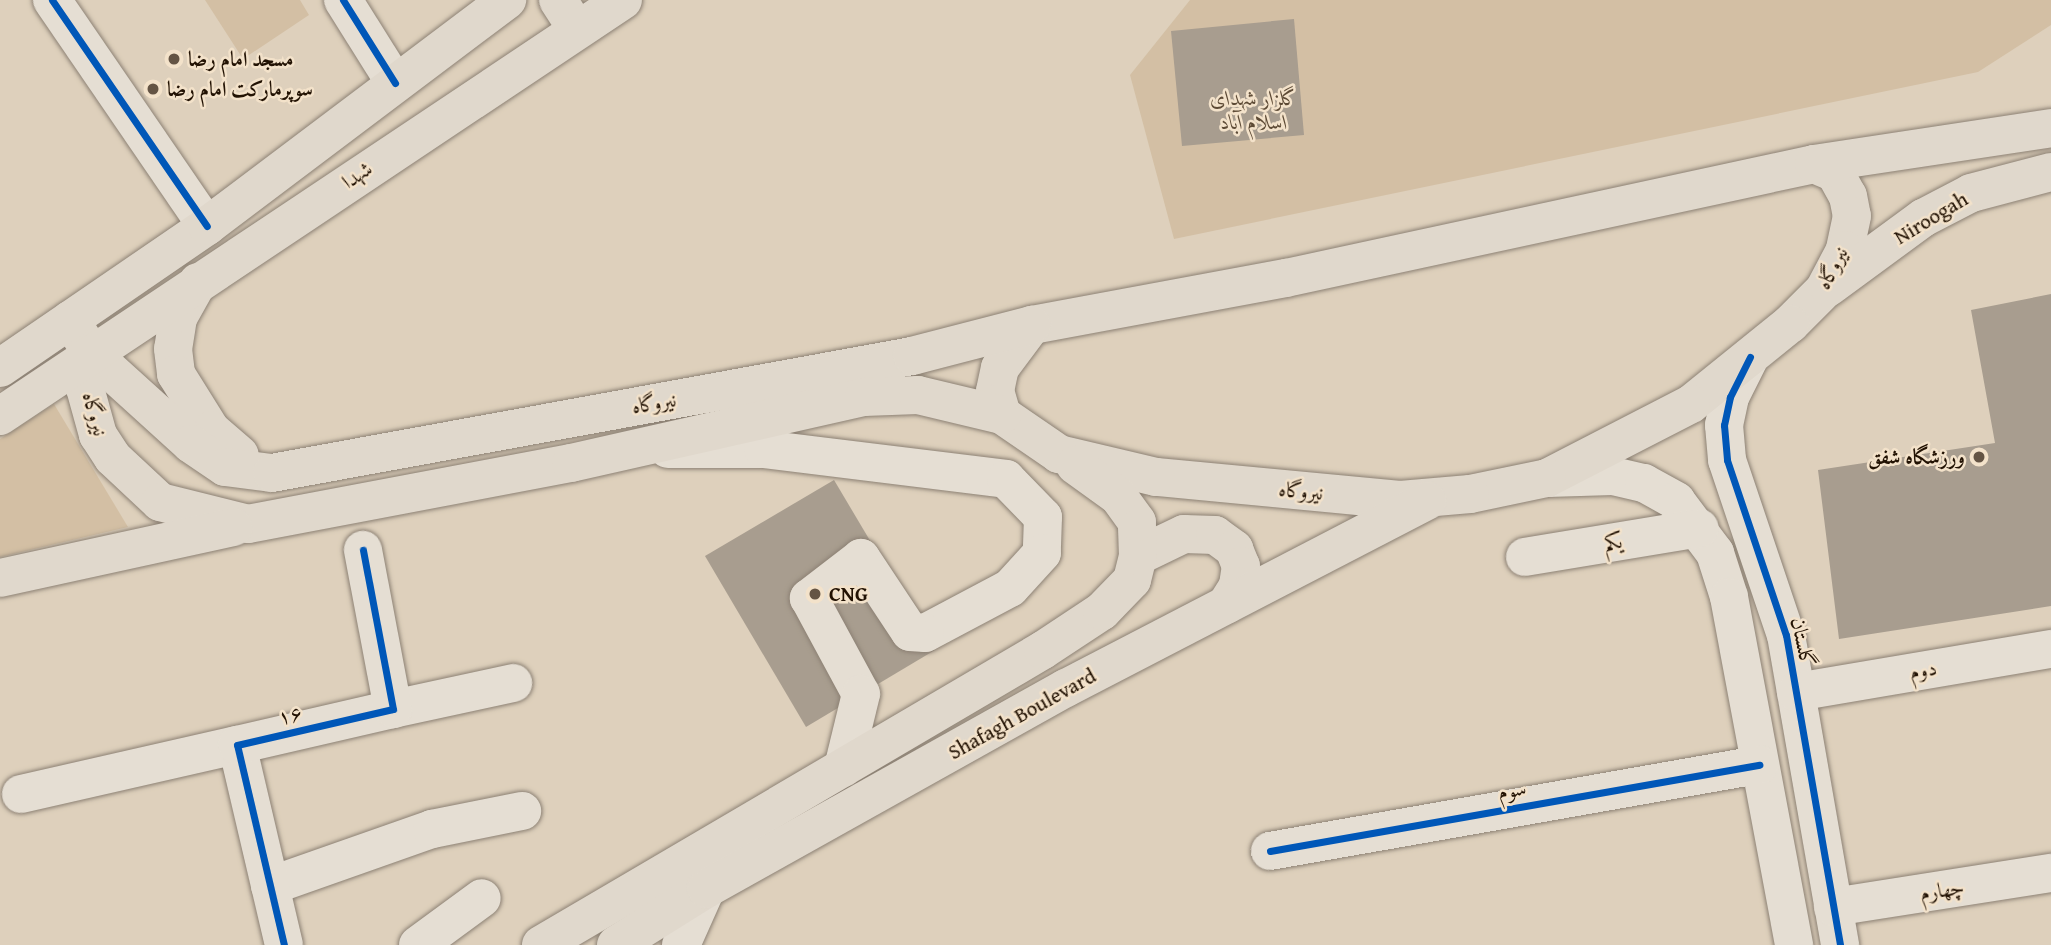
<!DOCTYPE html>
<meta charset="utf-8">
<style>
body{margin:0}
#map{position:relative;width:2051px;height:945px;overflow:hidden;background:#ded0bc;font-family:"Gentium Book Plus",Amiri,serif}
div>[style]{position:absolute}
.green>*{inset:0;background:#d3bfa4}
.building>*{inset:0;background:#a89d8f}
.roads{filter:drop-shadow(0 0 2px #8c8174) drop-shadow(0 0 2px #8c8174)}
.minor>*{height:38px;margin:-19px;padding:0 19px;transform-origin:19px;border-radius:19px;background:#e5ded3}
.major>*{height:38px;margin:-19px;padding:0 19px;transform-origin:19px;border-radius:19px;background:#e0d8cc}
.cycleway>*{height:7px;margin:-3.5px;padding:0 3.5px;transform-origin:3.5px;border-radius:3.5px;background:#0057b8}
.dots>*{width:19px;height:19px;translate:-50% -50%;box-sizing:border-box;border:4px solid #f3e2ca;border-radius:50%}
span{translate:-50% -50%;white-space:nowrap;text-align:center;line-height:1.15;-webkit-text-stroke:5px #f3e2ca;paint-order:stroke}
.poi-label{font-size:21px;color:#221203;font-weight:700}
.left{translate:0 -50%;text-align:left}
.right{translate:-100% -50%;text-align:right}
.park-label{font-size:21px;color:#5d4a35;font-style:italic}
.street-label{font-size:21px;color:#221203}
</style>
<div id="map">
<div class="green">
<i style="clip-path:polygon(205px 0,300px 0,309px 15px,243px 59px)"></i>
<i style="clip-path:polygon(1190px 0,2051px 0,2051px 25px,1978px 72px,1174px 239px,1130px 75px)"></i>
<i style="clip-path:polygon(54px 404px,128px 527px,0 557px,0 439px)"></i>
</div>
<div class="building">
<i style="clip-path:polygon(1294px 19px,1304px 135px,1182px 146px,1171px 31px)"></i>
<i style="clip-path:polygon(2051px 294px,2051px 606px,1839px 639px,1818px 470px,1995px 443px,1971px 310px)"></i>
<i style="clip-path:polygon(834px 480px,935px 650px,806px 727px,705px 556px)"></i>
</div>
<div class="roads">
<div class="minor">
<i style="left:52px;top:0;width:274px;rotate:55.6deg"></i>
<i style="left:343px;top:0;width:98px;rotate:57.9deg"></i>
<i style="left:1750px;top:357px;width:45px;rotate:116.6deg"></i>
<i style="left:1730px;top:397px;width:29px;rotate:102deg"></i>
<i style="left:1724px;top:425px;width:35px;rotate:85deg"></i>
<i style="left:1727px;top:460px;width:185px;rotate:71.4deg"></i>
<i style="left:1786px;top:635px;width:315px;rotate:80.1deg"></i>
<i style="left:668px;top:449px;width:95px"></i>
<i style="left:763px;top:449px;width:245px;rotate:7deg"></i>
<i style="left:1006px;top:479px;width:53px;rotate:45.8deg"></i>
<i style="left:1043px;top:517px;width:36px;rotate:92deg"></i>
<i style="left:1042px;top:553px;width:47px;rotate:132.4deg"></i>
<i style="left:1010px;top:588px;width:96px;rotate:152.1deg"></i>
<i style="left:925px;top:633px;width:15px;rotate:-176deg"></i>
<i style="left:910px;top:632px;width:89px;rotate:-123.5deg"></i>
<i style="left:861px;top:558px;width:66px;rotate:142.4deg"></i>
<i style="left:809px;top:598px;width:109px;rotate:61.6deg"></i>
<i style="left:861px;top:694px;width:76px;rotate:103.7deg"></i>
<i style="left:1547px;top:478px;width:66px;rotate:-1.7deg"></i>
<i style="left:1613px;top:476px;width:32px;rotate:13deg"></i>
<i style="left:1644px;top:483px;width:37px;rotate:29deg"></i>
<i style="left:1676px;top:501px;width:65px;rotate:53.1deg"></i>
<i style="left:1715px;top:553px;width:46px;rotate:72.3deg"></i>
<i style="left:1729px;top:597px;width:354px;rotate:79.4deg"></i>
<i style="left:1525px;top:557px;width:177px;rotate:-9.4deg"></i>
<i style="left:1796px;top:692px;width:259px;rotate:-9.6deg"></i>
<i style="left:393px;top:709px;width:123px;rotate:-12.2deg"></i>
<i style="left:21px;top:794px;width:221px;rotate:-12.8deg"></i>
<i style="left:1270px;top:851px;width:497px;rotate:-10deg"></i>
<i style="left:270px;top:886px;width:172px;rotate:-19.4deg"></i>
<i style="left:432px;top:829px;width:92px;rotate:-11.3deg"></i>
<i style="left:1833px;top:907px;width:221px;rotate:-8.9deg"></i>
<i style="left:284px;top:945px;width:205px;rotate:-103.2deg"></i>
<i style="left:237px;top:745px;width:160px;rotate:-13deg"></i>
<i style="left:393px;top:709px;width:162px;rotate:-100.7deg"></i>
<i style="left:418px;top:945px;width:79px;rotate:-36.3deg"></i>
<i style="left:681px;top:945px;width:61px;rotate:-65.9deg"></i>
</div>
<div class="major">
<i style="left:558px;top:0;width:35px;rotate:57deg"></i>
<i style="left:1814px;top:164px;width:23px;rotate:23deg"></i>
<i style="left:1835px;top:173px;width:26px;rotate:61deg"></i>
<i style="left:1848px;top:196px;width:20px;rotate:79deg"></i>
<i style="left:1852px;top:216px;width:35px;rotate:102deg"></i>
<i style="left:1845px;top:250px;width:45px;rotate:117.7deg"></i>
<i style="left:1824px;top:290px;width:48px;rotate:135deg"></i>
<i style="left:1790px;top:324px;width:127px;rotate:141.1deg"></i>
<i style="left:1691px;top:404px;width:162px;rotate:152.8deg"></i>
<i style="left:1547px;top:478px;width:79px;rotate:168.3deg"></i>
<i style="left:1470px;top:494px;width:70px;rotate:175.1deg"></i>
<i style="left:1400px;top:500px;width:245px;rotate:-174.6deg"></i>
<i style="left:1156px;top:477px;width:100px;rotate:-166.7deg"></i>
<i style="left:1059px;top:454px;width:69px;rotate:-145.6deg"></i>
<i style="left:1002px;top:415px;width:25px;rotate:-106deg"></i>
<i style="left:995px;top:391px;width:24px;rotate:-78deg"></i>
<i style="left:1000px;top:368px;width:54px;rotate:-53.3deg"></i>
<i style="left:1032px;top:325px;width:258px;rotate:-10.5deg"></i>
<i style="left:1286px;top:278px;width:540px;rotate:-12.18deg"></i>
<i style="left:1814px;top:164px;width:240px;rotate:-8.6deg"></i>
<i style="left:198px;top:282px;width:41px;rotate:119.1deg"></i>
<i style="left:178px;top:318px;width:31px;rotate:99deg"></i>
<i style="left:173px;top:349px;width:25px;rotate:83deg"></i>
<i style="left:176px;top:374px;width:66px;rotate:58deg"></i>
<i style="left:211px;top:430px;width:38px;rotate:41deg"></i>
<i style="left:1829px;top:287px;width:117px;rotate:-36.3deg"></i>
<i style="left:1923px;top:218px;width:54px;rotate:-27.5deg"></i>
<i style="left:1971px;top:193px;width:83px;rotate:-14.7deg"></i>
<i style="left:70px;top:320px;width:42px;rotate:56.7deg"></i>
<i style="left:93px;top:355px;width:132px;rotate:42.2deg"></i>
<i style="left:191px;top:444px;width:41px;rotate:34.1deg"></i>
<i style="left:225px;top:467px;width:47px;rotate:7.3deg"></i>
<i style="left:272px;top:473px;width:651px;rotate:-10.36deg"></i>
<i style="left:912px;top:356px;width:124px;rotate:-14.5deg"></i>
<i style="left:93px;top:355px;width:34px;rotate:104deg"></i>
<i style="left:85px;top:388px;width:49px;rotate:74.5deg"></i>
<i style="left:98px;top:435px;width:27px;rotate:57deg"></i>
<i style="left:113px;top:458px;width:64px;rotate:43.1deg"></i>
<i style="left:160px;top:502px;width:91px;rotate:14deg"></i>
<i style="left:248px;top:524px;width:329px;rotate:-10.7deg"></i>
<i style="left:571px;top:463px;width:300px;rotate:-12.7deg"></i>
<i style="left:864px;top:397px;width:54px;rotate:-2.1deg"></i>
<i style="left:918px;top:395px;width:86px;rotate:13.4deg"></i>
<i style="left:0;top:368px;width:251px;rotate:-34.4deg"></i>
<i style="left:207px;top:226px;width:376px;rotate:-37deg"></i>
<i style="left:0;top:416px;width:749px;rotate:-33.73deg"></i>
<i style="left:1138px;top:556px;width:51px;rotate:-25.6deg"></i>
<i style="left:1184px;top:534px;width:31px;rotate:2deg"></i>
<i style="left:1215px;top:535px;width:24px;rotate:36deg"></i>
<i style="left:1234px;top:549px;width:18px;rotate:68deg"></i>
<i style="left:1241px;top:566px;width:20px;rotate:99deg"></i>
<i style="left:1238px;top:586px;width:22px;rotate:122deg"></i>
<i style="left:0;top:578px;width:239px;rotate:-12.3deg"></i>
<i style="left:541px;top:945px;width:582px;rotate:-30.44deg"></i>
<i style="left:1043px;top:650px;width:71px;rotate:-33.5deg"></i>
<i style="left:1102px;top:611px;width:43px;rotate:-45.9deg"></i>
<i style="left:1132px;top:580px;width:25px;rotate:-76deg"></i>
<i style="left:1138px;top:556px;width:34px;rotate:-92deg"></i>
<i style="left:1137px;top:522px;width:32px;rotate:-126deg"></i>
<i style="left:1118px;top:496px;width:53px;rotate:-144.2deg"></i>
<i style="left:616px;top:945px;width:106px;rotate:-31.9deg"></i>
<i style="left:706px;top:889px;width:412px;rotate:-29.2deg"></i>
<i style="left:1066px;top:688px;width:407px;rotate:-27.4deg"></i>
</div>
</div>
<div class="cycleway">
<i style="left:52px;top:0;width:274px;rotate:55.6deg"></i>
<i style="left:343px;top:0;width:98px;rotate:57.9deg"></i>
<i style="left:1750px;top:357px;width:45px;rotate:116.6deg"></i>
<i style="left:1730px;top:397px;width:29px;rotate:102deg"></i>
<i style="left:1724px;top:425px;width:35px;rotate:85deg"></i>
<i style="left:1727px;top:460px;width:185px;rotate:71.4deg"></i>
<i style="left:1786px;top:635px;width:315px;rotate:80.1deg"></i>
<i style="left:1270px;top:851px;width:497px;rotate:-10deg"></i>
<i style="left:284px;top:945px;width:205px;rotate:-103.2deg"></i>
<i style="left:237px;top:745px;width:160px;rotate:-13deg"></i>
<i style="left:393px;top:709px;width:162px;rotate:-100.7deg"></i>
</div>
<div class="dots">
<i style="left:174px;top:59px;background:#645444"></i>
<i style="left:153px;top:89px;background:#645444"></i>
<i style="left:1979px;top:457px;background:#645444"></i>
<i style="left:815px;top:594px;background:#645444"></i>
</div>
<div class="poi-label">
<span class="left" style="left:188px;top:59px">مسجد امام رضا</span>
<span class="left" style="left:167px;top:89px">سوپرمارکت امام رضا</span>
<span class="right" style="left:1965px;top:457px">ورزشگاه شفق</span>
<span class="left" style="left:829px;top:594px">CNG</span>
</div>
<div class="park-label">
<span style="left:1254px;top:110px">گلزار شهدای<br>اسلام آباد</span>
</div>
<div class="street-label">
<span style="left:357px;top:175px;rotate:-34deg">شهدا</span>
<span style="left:1931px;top:218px;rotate:-31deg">Niroogah</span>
<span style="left:1832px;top:268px;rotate:-63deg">نیروگاه</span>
<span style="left:654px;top:403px;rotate:-10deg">نیروگاه</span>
<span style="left:95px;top:414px;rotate:74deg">نیروگاه</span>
<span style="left:1301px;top:491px;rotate:5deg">نیروگاه</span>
<span style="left:1613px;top:542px;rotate:-9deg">یکم</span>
<span style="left:1803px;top:642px;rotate:78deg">گلستان</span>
<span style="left:1923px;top:670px;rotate:-10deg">دوم</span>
<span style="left:1022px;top:714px;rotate:-29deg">Shafagh Boulevard</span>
<span style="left:290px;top:715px;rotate:-13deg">۱۶</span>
<span style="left:1512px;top:790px;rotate:-10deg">سوم</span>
<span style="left:1942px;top:890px;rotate:-9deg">چهارم</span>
</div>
</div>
